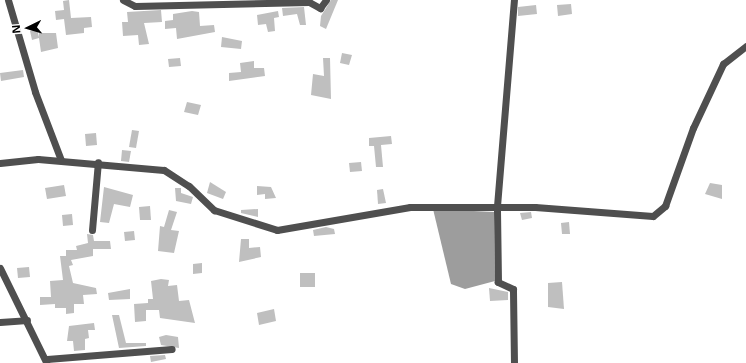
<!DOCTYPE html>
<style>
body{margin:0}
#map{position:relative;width:746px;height:363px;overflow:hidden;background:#fff;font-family:"Noto Sans",sans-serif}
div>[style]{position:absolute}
.water>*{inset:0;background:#9d9d9d}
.building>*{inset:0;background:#bfbfbf}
.minor>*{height:7px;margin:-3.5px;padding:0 3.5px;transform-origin:3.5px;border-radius:3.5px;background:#4f4f4f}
span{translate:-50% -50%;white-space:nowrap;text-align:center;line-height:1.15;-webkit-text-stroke:3px #fff;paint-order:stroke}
.north{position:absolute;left:8px;top:8px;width:40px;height:40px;-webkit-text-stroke:3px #fff;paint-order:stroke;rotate:265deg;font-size:11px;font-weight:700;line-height:16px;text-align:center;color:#000}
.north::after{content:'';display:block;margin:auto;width:14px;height:18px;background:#000;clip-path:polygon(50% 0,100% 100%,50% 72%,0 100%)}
</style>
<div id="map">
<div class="water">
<i style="clip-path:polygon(433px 209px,494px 212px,495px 281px,465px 289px,451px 284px)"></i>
</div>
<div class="building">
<i style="clip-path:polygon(69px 0,71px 18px,91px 17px,92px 27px,84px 28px,84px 33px,66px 35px,64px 19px,56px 20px,55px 11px,64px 10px,63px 1px)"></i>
<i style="clip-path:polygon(331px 0,338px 0,326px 29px,320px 26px,321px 16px)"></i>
<i style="clip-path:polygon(571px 4px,572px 14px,558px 16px,557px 5px)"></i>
<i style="clip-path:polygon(536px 5px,537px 14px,518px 16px,518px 7px)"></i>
<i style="clip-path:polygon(304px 7px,306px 25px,300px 25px,297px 14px,283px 16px,282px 8px)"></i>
<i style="clip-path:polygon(161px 10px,162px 22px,144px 23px,149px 44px,139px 45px,138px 35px,123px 36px,122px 22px,128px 22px,127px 12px)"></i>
<i style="clip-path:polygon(192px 11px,199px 12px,200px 26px,214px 25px,215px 32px,177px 39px,176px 28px,165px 29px,165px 21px,173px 20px,173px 14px)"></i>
<i style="clip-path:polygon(278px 11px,279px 17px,274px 18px,275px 31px,268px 32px,266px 24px,258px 25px,257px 15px)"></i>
<i style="clip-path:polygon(37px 29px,39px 37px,39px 33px,56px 33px,58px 48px,41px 52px,39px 38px,32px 40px,30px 31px)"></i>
<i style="clip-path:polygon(222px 37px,242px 41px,241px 49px,221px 47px)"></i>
<i style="clip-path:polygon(342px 53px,352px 55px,349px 65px,340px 63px)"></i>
<i style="clip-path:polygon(180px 58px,181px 66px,169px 67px,168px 59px)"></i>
<i style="clip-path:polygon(323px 58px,330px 58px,331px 99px,311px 95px,313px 74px,324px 76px)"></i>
<i style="clip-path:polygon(254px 61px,254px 68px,264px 68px,265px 76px,229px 81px,229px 73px,241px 72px,240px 63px)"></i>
<i style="clip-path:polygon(23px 70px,24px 77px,1px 81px,0 73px)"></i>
<i style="clip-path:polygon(187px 102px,201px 105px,198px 115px,184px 112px)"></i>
<i style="clip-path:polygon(132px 130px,139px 131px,136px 148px,129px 147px)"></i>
<i style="clip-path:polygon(96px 133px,97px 145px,86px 146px,85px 134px)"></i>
<i style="clip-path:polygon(391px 136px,392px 144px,381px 145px,383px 167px,376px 167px,374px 146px,369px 146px,369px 138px)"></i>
<i style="clip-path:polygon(122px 150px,131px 151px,129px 162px,121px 161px)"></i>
<i style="clip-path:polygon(361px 162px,362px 171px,350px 172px,349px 163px)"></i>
<i style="clip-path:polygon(210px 182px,226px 192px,223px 199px,207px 193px)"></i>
<i style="clip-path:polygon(710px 183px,722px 185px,722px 199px,705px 194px)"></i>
<i style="clip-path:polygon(64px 185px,66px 196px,47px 199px,45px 188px)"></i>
<i style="clip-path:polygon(257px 186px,271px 187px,276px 198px,265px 199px,265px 194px,257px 195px)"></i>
<i style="clip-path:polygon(104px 187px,133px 195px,130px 207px,114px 204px,109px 223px,100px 222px)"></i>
<i style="clip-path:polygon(175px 188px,181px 188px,181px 193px,193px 197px,191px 204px,176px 201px)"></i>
<i style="clip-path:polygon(383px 189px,386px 203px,378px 204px,377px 190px)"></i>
<i style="clip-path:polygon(150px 206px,151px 220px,140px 220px,139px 207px)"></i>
<i style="clip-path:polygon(258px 209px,258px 217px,241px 213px,241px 210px)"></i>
<i style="clip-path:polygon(169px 210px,177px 212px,171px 230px,179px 231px,174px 253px,158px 251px,160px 226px,164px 227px)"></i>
<i style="clip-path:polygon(531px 212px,532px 218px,522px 220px,520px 213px)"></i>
<i style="clip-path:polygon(72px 214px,73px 225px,63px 226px,62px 215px)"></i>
<i style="clip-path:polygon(569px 222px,570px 234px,562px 234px,561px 223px)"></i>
<i style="clip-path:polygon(326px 227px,334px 229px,335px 234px,314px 236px,313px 230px)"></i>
<i style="clip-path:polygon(134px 231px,135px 240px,125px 241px,124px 232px)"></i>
<i style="clip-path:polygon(87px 234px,93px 235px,94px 241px,110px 241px,111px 249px,93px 249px,93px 256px,71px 260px,73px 265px,69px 266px,73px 283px,96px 288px,97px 294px,83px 295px,84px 304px,74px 304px,74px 313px,66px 314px,66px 308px,55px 308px,55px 304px,40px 305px,40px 297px,51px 297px,50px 281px,63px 280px,60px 256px,66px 256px,66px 250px,77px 250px,76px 246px,88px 243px)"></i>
<i style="clip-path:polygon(241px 239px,249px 239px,249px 248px,260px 247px,261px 257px,239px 262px)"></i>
<i style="clip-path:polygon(202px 263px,202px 273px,193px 274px,193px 264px)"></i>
<i style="clip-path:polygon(29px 267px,30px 277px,18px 278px,17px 268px)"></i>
<i style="clip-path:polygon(300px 273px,315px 273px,315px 287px,300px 287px)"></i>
<i style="clip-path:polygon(161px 279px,169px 280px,168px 286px,177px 285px,179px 301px,189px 300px,195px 323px,160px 318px,159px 310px,146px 310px,146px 321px,135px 322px,134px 304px,148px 303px,148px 299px,153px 299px,151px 281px)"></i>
<i style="clip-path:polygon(562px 282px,564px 309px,548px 307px,548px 283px)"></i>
<i style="clip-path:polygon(489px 288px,508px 292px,508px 300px,490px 301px)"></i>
<i style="clip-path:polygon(130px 289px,130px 299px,109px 300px,108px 293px)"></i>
<i style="clip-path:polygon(274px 309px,276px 321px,259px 325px,257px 313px)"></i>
<i style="clip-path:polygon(112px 315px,119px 315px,126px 343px,146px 343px,146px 346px,119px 348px)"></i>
<i style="clip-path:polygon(94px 323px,95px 330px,88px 330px,89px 338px,85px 339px,85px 350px,74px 351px,73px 341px,67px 341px,69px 326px)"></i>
<i style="clip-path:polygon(166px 335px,178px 337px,179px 348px,161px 345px,159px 337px)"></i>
<i style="clip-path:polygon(165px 355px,166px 359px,151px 362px,150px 356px)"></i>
</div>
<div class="minor">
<i style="left:8px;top:0;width:96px;rotate:73.6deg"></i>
<i style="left:35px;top:92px;width:73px;rotate:69.1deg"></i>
<i style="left:123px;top:0;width:13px;rotate:27deg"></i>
<i style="left:135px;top:6px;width:174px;rotate:-1.3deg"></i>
<i style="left:309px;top:2px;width:13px;rotate:29deg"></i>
<i style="left:320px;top:8px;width:10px;rotate:-53deg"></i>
<i style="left:0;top:163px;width:38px;rotate:-6deg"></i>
<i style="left:38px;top:159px;width:126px;rotate:5deg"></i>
<i style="left:164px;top:170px;width:30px;rotate:33deg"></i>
<i style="left:189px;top:186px;width:35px;rotate:44deg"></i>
<i style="left:214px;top:210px;width:66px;rotate:17.6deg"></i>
<i style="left:277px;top:230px;width:135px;rotate:-9.8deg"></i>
<i style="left:410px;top:207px;width:125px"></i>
<i style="left:535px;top:207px;width:118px;rotate:4.4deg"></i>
<i style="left:653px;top:216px;width:16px;rotate:-40deg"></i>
<i style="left:665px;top:206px;width:83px;rotate:-70.3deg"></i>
<i style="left:693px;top:128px;width:71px;rotate:-64.9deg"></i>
<i style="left:723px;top:64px;width:29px;rotate:-38deg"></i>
<i style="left:92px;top:230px;width:68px;rotate:-85deg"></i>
<i style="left:0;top:268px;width:105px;rotate:63.9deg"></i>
<i style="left:0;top:322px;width:27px;rotate:-4deg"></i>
<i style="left:47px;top:359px;width:125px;rotate:-4.6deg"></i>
<i style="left:514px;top:363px;width:74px;rotate:-90.8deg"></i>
<i style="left:513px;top:289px;width:17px;rotate:-155deg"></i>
<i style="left:498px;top:282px;width:76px;rotate:-90.8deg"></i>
<i style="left:497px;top:206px;width:207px;rotate:-85.3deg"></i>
</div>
<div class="north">N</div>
</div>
